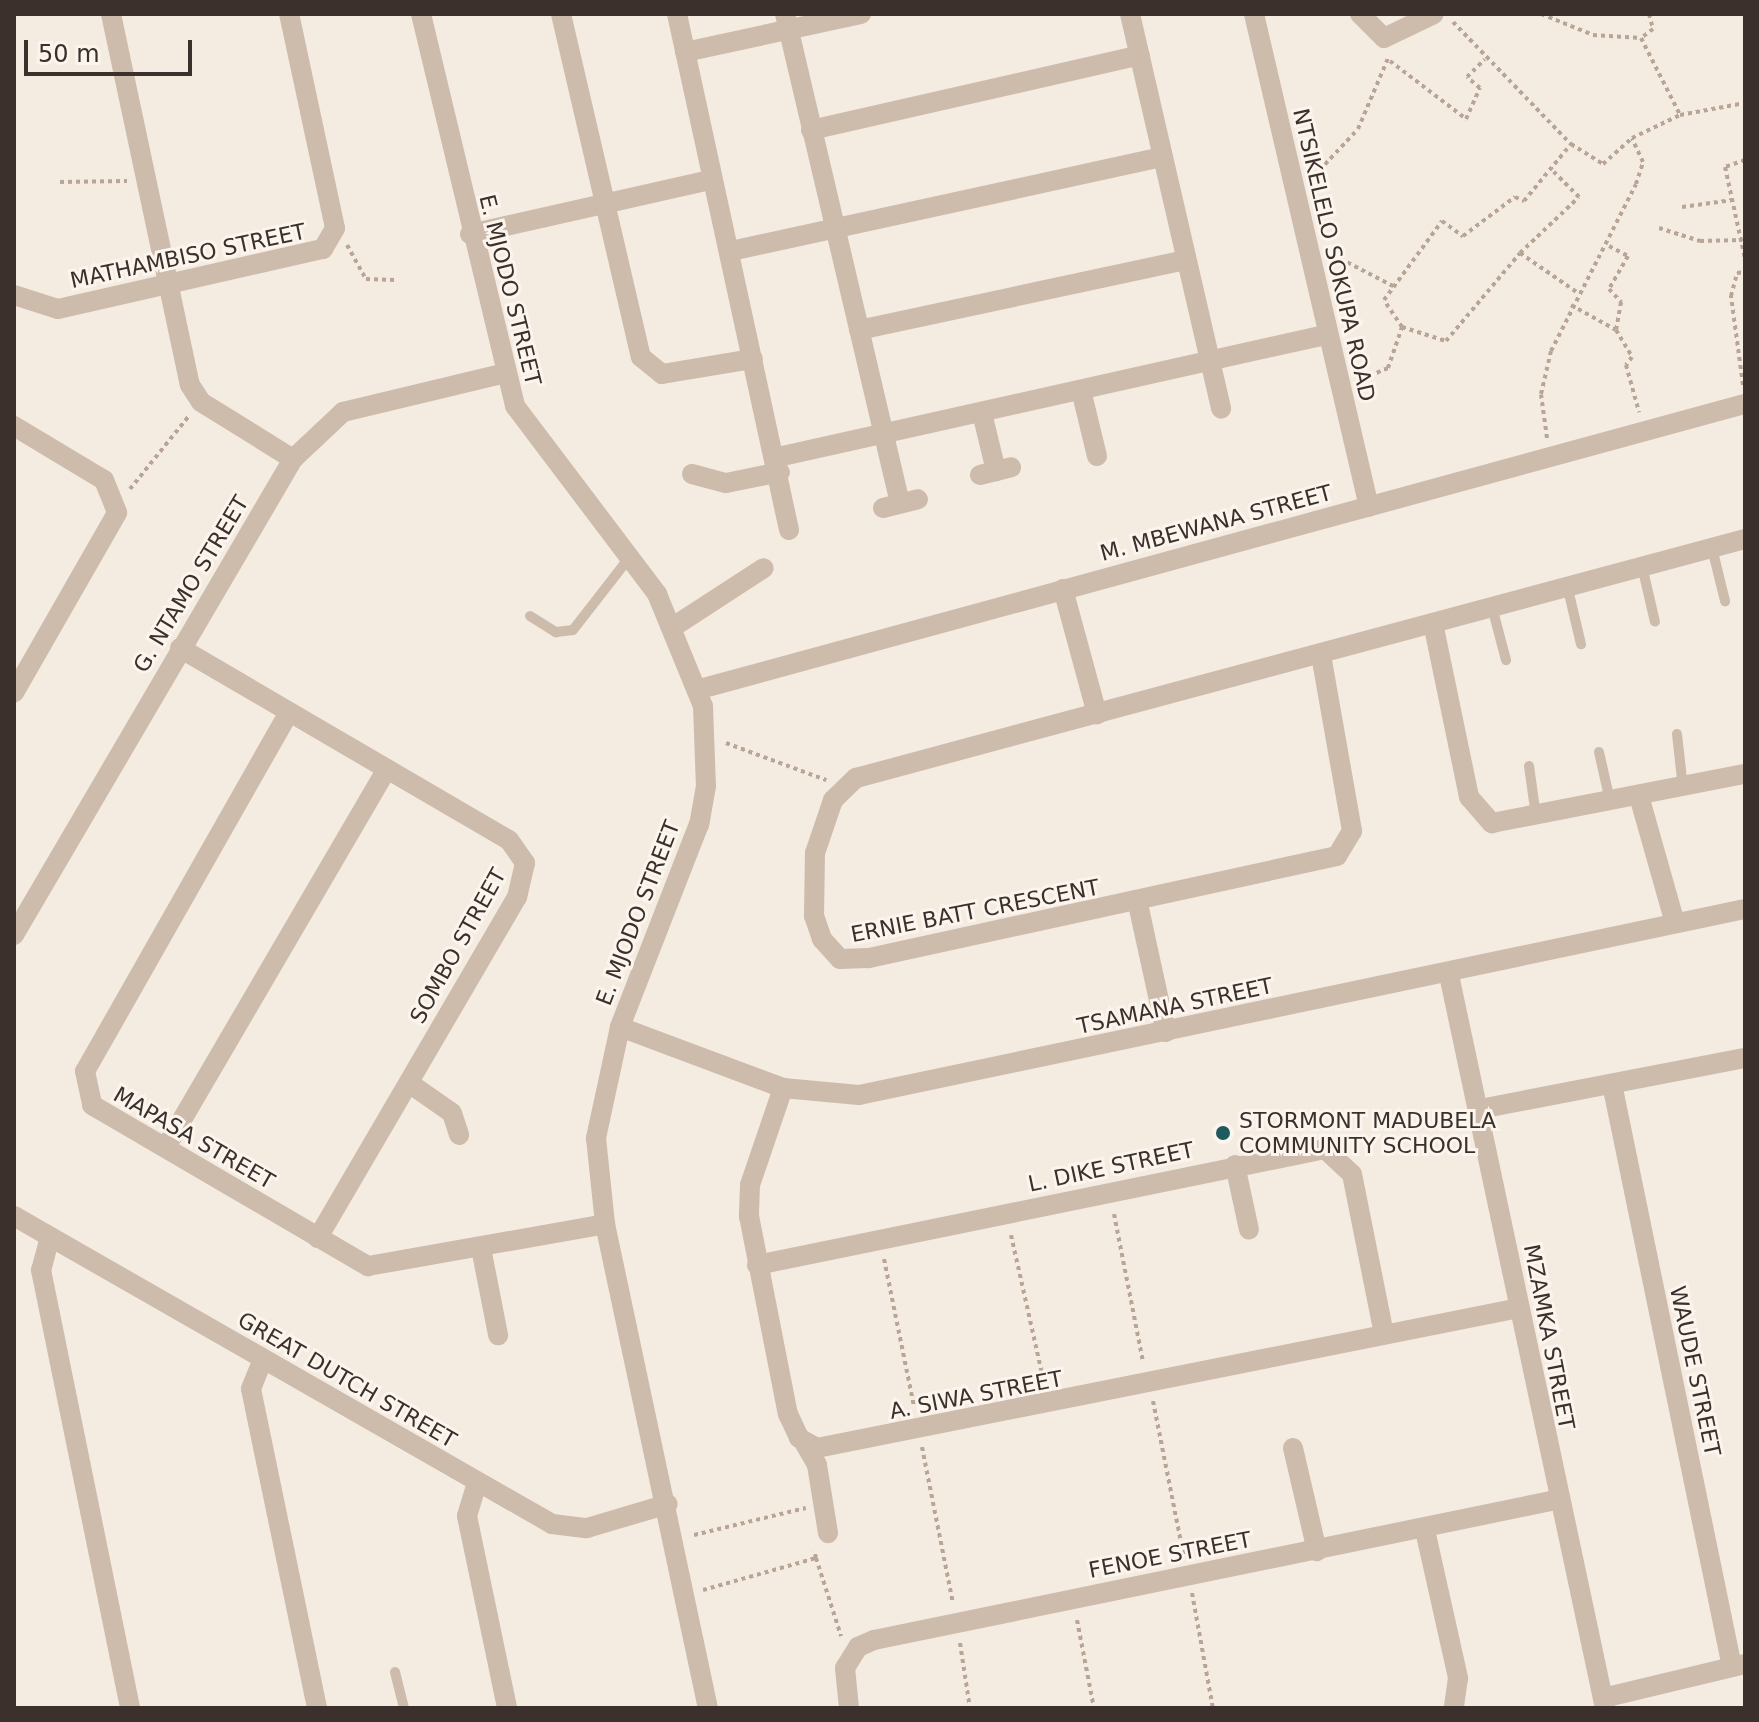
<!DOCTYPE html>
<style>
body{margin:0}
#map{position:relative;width:1759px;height:1722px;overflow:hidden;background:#f4ebe1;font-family:"DejaVu Sans",sans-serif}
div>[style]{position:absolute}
.path>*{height:4px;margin-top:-2px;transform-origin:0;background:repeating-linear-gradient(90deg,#b9a596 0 4px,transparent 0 8px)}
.lane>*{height:10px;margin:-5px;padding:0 5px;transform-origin:5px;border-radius:5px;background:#cdbbac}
.street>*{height:20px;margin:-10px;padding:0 10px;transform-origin:10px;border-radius:10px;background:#cdbbac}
.dots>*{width:22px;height:22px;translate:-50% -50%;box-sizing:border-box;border:4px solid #fbf5ee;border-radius:50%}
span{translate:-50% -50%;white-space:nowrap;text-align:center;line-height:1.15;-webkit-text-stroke:6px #fbf5ee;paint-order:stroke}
.street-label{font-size:22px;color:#3b302b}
.poi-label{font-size:22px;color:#3b302b}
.left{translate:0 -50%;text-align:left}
.frame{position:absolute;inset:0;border:16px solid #3b302b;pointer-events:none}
.scale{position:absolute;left:24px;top:40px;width:168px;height:36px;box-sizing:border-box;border:4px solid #3b302b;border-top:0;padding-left:10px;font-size:24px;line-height:28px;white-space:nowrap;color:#3b302b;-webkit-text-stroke:6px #fbf5ee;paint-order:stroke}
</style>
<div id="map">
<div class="path">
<i style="left:1541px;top:14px;width:56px;rotate:22deg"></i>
<i style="left:1593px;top:35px;width:48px;rotate:3.6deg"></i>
<i style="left:1649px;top:14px;width:16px;rotate:75deg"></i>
<i style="left:1653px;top:29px;width:15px;rotate:143deg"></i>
<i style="left:1641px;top:38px;width:86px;rotate:63.1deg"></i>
<i style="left:1680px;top:115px;width:66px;rotate:-10.5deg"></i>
<i style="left:1453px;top:22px;width:170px;rotate:46deg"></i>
<i style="left:1390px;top:61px;width:96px;rotate:37.3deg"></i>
<i style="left:1466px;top:119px;width:34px;rotate:-66deg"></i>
<i style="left:1480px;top:88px;width:17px;rotate:-140deg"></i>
<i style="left:1467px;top:77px;width:25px;rotate:-45deg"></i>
<i style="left:1745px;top:160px;width:21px;rotate:161deg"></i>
<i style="left:1725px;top:167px;width:94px;rotate:77.7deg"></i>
<i style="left:1314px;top:176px;width:64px;rotate:-46.9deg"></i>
<i style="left:1358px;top:129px;width:79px;rotate:-67deg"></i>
<i style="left:60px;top:182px;width:67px;rotate:-0.9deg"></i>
<i style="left:1682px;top:207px;width:51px;rotate:-7.8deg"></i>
<i style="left:1659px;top:228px;width:43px;rotate:17.6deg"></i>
<i style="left:1700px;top:241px;width:42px;rotate:-1.4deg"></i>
<i style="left:347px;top:245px;width:39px;rotate:61deg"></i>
<i style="left:366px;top:279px;width:29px;rotate:2deg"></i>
<i style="left:1609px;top:246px;width:21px;rotate:28deg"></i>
<i style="left:1628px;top:256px;width:38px;rotate:120deg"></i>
<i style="left:1609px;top:289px;width:18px;rotate:47deg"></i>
<i style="left:1621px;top:302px;width:28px;rotate:100deg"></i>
<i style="left:1520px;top:253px;width:81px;rotate:-43.5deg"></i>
<i style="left:1579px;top:197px;width:40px;rotate:-135deg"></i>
<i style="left:1333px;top:255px;width:68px;rotate:27.3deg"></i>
<i style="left:1571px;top:305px;width:51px;rotate:29.1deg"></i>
<i style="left:1616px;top:330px;width:31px;rotate:59deg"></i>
<i style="left:1632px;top:357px;width:10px;rotate:127deg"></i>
<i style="left:1626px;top:365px;width:49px;rotate:74.5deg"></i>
<i style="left:1402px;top:327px;width:46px;rotate:17.7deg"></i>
<i style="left:1446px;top:341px;width:115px;rotate:-49.9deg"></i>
<i style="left:1520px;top:253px;width:70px;rotate:34.6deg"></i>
<i style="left:1362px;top:379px;width:28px;rotate:-23deg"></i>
<i style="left:1388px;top:368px;width:43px;rotate:-71.1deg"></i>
<i style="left:1402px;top:327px;width:32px;rotate:-124deg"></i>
<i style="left:1384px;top:300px;width:98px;rotate:-53.7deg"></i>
<i style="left:1442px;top:221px;width:26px;rotate:36deg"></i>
<i style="left:1463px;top:236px;width:65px;rotate:-36.9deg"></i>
<i style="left:1515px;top:197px;width:10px;rotate:24deg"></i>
<i style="left:1524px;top:201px;width:74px;rotate:-50.5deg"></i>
<i style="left:1571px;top:144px;width:38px;rotate:32deg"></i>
<i style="left:1603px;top:164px;width:39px;rotate:-42deg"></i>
<i style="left:1743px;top:385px;width:90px;rotate:-97.7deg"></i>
<i style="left:1731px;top:296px;width:24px;rotate:-75deg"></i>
<i style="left:1737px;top:273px;width:8px;rotate:-7deg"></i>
<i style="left:1547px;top:438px;width:44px;rotate:-97.8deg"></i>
<i style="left:1541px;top:394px;width:44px;rotate:-76.9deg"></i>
<i style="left:1551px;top:351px;width:187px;rotate:-63deg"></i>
<i style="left:1636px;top:184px;width:23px;rotate:-72deg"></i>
<i style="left:1643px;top:162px;width:26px;rotate:-115deg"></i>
<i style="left:1632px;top:138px;width:53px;rotate:-25.6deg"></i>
<i style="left:130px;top:489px;width:94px;rotate:-51.1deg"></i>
<i style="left:726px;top:743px;width:107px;rotate:20.3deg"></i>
<i style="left:1114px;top:1214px;width:151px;rotate:78.9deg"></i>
<i style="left:1011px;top:1235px;width:152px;rotate:77.4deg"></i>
<i style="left:884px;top:1259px;width:151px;rotate:78.5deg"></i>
<i style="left:1153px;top:1401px;width:159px;rotate:78.8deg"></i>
<i style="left:922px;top:1447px;width:159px;rotate:78.8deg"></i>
<i style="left:694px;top:1535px;width:115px;rotate:-13.6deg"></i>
<i style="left:816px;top:1558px;width:82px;rotate:72.2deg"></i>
<i style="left:703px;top:1590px;width:117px;rotate:-15.8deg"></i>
<i style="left:816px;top:1558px;width:8px;rotate:-104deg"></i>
<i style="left:1192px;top:1593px;width:117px;rotate:79.7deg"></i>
<i style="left:1077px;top:1620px;width:90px;rotate:79.1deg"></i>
<i style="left:960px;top:1643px;width:66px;rotate:81.3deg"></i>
</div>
<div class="lane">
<i style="left:1712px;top:548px;width:55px;rotate:76.2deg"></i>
<i style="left:1642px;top:566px;width:57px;rotate:76.9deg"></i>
<i style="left:1567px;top:585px;width:61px;rotate:76.7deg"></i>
<i style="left:1492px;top:607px;width:55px;rotate:75.2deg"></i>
<i style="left:530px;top:616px;width:31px;rotate:32deg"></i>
<i style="left:556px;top:632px;width:17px;rotate:-7deg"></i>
<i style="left:573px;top:630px;width:91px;rotate:-52.1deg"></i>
<i style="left:1677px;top:734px;width:54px;rotate:83.7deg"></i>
<i style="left:1599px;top:752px;width:50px;rotate:77.3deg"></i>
<i style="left:1529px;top:766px;width:50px;rotate:82deg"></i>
<i style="left:395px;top:1672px;width:37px;rotate:76deg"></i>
</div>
<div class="street">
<i style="left:111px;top:14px;width:379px;rotate:78deg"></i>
<i style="left:190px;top:385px;width:20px;rotate:57deg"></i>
<i style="left:201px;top:402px;width:108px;rotate:31.8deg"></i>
<i style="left:421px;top:14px;width:403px;rotate:76.5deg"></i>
<i style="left:515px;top:406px;width:236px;rotate:52.9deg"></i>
<i style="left:657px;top:594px;width:121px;rotate:67.7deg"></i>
<i style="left:703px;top:706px;width:80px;rotate:87.9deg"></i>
<i style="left:706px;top:786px;width:39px;rotate:100deg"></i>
<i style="left:699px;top:824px;width:218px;rotate:111.3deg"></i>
<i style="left:620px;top:1027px;width:114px;rotate:102.2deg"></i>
<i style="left:596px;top:1138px;width:86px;rotate:84deg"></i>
<i style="left:605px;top:1224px;width:495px;rotate:78deg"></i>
<i style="left:561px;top:14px;width:352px;rotate:76.9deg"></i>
<i style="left:641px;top:357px;width:27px;rotate:39deg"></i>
<i style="left:662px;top:374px;width:92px;rotate:-9.4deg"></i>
<i style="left:677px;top:14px;width:528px;rotate:77.75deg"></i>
<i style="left:785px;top:14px;width:502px;rotate:76.77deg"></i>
<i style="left:1130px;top:14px;width:405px;rotate:77deg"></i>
<i style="left:1254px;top:14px;width:506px;rotate:76.87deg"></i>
<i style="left:1360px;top:14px;width:34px;rotate:45deg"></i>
<i style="left:1384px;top:38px;width:55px;rotate:-25.6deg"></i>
<i style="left:685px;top:52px;width:180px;rotate:-12.2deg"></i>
<i style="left:811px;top:130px;width:337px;rotate:-12.8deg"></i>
<i style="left:470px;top:234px;width:246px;rotate:-12.7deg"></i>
<i style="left:731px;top:251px;width:442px;rotate:-12.3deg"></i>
<i style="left:14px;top:295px;width:46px;rotate:17.7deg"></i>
<i style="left:58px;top:309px;width:272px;rotate:-12.8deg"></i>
<i style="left:323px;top:249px;width:24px;rotate:-60deg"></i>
<i style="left:335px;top:228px;width:219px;rotate:-102.1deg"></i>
<i style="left:859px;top:330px;width:334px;rotate:-12.1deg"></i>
<i style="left:1081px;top:390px;width:68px;rotate:76.4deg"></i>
<i style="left:982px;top:413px;width:60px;rotate:76.4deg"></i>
<i style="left:14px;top:426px;width:105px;rotate:31deg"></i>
<i style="left:104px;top:480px;width:35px;rotate:68deg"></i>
<i style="left:117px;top:513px;width:207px;rotate:119.8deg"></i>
<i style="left:778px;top:457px;width:560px;rotate:-12.57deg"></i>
<i style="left:692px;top:474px;width:35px;rotate:15deg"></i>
<i style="left:726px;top:483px;width:55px;rotate:-11.5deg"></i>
<i style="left:980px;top:475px;width:32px;rotate:-14deg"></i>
<i style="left:883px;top:508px;width:36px;rotate:-14deg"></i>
<i style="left:1063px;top:589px;width:130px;rotate:74.8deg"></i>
<i style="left:1433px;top:623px;width:178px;rotate:78.3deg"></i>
<i style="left:1469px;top:797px;width:35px;rotate:49deg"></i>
<i style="left:1492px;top:823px;width:258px;rotate:-11deg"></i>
<i style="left:673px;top:627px;width:108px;rotate:-33deg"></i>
<i style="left:180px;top:648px;width:381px;rotate:30.3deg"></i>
<i style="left:509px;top:840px;width:28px;rotate:55deg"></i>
<i style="left:525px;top:863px;width:35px;rotate:103deg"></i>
<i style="left:517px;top:897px;width:395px;rotate:120.3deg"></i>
<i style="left:1321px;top:655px;width:179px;rotate:80deg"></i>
<i style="left:1352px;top:831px;width:29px;rotate:121deg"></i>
<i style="left:1337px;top:856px;width:480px;rotate:167.7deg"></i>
<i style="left:868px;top:958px;width:28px;rotate:178deg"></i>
<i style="left:840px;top:959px;width:27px;rotate:-132deg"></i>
<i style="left:822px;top:939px;width:24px;rotate:-109deg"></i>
<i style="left:814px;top:916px;width:63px;rotate:-89.1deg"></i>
<i style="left:815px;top:853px;width:56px;rotate:-71.2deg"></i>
<i style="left:833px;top:800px;width:32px;rotate:-44deg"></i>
<i style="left:856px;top:778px;width:921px;rotate:-15.05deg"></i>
<i style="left:700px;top:689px;width:1083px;rotate:-15.26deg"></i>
<i style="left:288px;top:714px;width:411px;rotate:119.6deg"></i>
<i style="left:85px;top:1071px;width:35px;rotate:78deg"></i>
<i style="left:92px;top:1105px;width:320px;rotate:30.3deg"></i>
<i style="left:368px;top:1266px;width:241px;rotate:-10deg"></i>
<i style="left:1639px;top:796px;width:132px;rotate:74.2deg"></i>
<i style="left:1138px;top:904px;width:131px;rotate:77.7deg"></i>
<i style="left:14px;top:935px;width:552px;rotate:-59.62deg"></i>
<i style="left:293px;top:459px;width:69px;rotate:-43.2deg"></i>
<i style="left:343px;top:412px;width:163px;rotate:-13.5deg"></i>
<i style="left:1449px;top:975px;width:749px;rotate:77.99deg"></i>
<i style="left:620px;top:1027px;width:174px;rotate:20.5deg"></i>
<i style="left:783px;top:1088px;width:76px;rotate:5.3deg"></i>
<i style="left:859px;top:1095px;width:905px;rotate:-11.86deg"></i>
<i style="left:409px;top:1083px;width:52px;rotate:34.9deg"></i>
<i style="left:452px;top:1113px;width:23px;rotate:72deg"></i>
<i style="left:1612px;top:1084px;width:595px;rotate:78.37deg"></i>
<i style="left:783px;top:1088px;width:102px;rotate:108.8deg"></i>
<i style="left:750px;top:1185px;width:31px;rotate:92deg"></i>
<i style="left:749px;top:1216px;width:202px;rotate:78.9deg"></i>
<i style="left:788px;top:1414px;width:26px;rotate:65deg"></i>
<i style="left:799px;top:1438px;width:21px;rotate:29deg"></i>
<i style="left:817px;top:1448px;width:716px;rotate:-11.28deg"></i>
<i style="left:1480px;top:1109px;width:270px;rotate:-10.9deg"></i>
<i style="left:166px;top:1147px;width:436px;rotate:-59.7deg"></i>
<i style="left:1235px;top:1165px;width:66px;rotate:77.8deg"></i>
<i style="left:14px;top:1216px;width:620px;rotate:29.79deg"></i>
<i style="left:552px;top:1524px;width:35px;rotate:7deg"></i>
<i style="left:587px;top:1528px;width:84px;rotate:-16.5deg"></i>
<i style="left:50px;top:1237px;width:34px;rotate:105deg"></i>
<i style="left:41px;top:1270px;width:447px;rotate:78.5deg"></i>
<i style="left:481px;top:1248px;width:89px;rotate:78.9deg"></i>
<i style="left:757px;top:1265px;width:580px;rotate:-11.54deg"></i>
<i style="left:1325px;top:1149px;width:37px;rotate:43deg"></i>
<i style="left:1352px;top:1174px;width:163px;rotate:78.7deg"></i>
<i style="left:263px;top:1359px;width:32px;rotate:112deg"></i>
<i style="left:251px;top:1389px;width:326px;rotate:78.3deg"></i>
<i style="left:805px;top:1444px;width:24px;rotate:60deg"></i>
<i style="left:817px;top:1465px;width:69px;rotate:80.8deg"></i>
<i style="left:1293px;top:1448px;width:106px;rotate:76.9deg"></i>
<i style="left:477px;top:1483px;width:34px;rotate:107deg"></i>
<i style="left:467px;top:1516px;width:196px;rotate:78.2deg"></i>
<i style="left:1425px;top:1530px;width:152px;rotate:77.4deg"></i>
<i style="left:1458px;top:1678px;width:30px;rotate:98deg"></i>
<i style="left:1603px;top:1698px;width:146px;rotate:-13.5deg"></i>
<i style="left:849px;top:1708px;width:40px;rotate:-95.7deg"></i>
<i style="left:845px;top:1668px;width:25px;rotate:-58deg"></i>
<i style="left:858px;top:1647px;width:17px;rotate:-24deg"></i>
<i style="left:874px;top:1640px;width:696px;rotate:-11.6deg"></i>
</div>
<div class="dots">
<i style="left:1223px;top:1133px;background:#1f5a5e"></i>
</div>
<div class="street-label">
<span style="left:1334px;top:255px;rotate:77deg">NTSIKELELO SOKUPA ROAD</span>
<span style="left:188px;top:256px;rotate:-12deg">MATHAMBISO STREET</span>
<span style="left:510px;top:290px;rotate:76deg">E. MJODO STREET</span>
<span style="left:1216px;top:523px;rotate:-15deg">M. MBEWANA STREET</span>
<span style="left:191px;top:584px;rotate:-59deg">G. NTAMO STREET</span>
<span style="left:975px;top:911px;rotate:-11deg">ERNIE BATT CRESCENT</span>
<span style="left:638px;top:913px;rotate:-69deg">E. MJODO STREET</span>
<span style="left:458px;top:946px;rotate:-61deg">SOMBO STREET</span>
<span style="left:1175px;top:1006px;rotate:-12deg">TSAMANA STREET</span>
<span style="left:194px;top:1138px;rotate:30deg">MAPASA STREET</span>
<span style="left:1111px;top:1167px;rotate:-12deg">L. DIKE STREET</span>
<span style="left:1549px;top:1337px;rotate:79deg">MZAMKA STREET</span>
<span style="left:1695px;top:1371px;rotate:78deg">WAUDE STREET</span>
<span style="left:347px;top:1380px;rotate:30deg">GREAT DUTCH STREET</span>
<span style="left:976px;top:1395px;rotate:-11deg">A. SIWA STREET</span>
<span style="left:1170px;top:1555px;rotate:-11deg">FENOE STREET</span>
</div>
<div class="poi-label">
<span class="left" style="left:1239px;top:1133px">STORMONT MADUBELA<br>COMMUNITY SCHOOL</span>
</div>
<div class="frame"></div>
<div class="scale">50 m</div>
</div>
